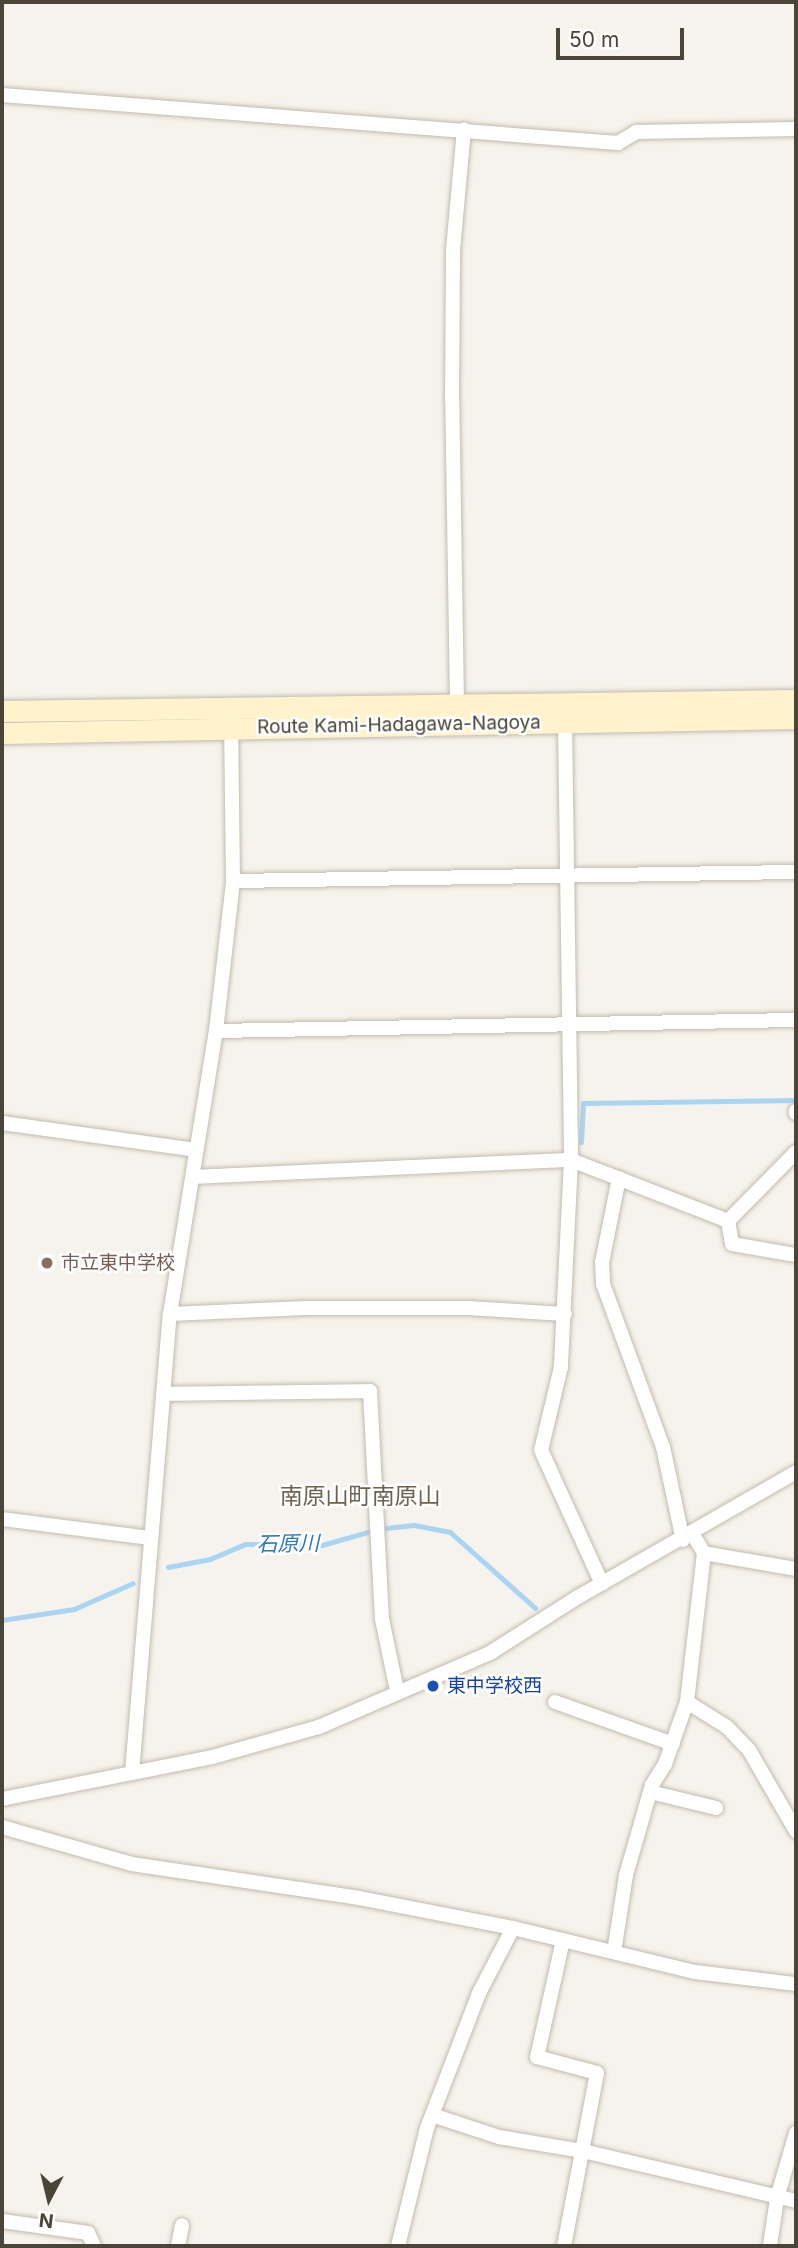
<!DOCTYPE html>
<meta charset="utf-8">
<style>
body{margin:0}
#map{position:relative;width:798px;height:2248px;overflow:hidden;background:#f6f3ec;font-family:Inter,"Noto Sans JP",sans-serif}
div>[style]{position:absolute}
.stream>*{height:5px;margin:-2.5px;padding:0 2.5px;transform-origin:2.5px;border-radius:2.5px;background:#a9d4f2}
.roads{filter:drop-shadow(0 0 2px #c2bbae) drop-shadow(0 0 2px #c2bbae)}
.street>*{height:14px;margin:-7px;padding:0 7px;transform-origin:7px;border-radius:7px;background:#fff}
.secondary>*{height:21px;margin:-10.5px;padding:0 10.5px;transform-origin:10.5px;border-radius:10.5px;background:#fff3cd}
.dots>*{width:19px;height:19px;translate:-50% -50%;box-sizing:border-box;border:4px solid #fff;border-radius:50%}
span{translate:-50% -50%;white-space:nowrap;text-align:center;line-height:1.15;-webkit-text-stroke:5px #fff;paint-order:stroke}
.street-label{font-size:19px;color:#4b4439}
.education-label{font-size:19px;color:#785e54}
.left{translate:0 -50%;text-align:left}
.transit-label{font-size:19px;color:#164399}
.water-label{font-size:21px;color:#2e7ab2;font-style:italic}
.quarter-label{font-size:23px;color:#6e6250}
.frame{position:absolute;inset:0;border:4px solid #4b4439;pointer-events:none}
.north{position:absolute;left:14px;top:2164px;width:70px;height:70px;-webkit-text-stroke:5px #fff;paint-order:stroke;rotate:187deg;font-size:19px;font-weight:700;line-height:28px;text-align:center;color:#4b4439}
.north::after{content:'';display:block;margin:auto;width:24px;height:32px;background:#4b4439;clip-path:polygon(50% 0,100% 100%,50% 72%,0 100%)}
.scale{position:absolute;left:556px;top:28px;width:128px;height:32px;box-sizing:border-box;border:4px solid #4b4439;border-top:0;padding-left:9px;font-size:21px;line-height:24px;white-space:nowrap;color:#4b4439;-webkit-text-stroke:5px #fff;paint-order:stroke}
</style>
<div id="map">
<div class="stream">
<i style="left:581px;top:1142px;width:39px;rotate:-87deg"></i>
<i style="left:583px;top:1103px;width:213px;rotate:-0.8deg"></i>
<i style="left:386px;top:1528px;width:28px;rotate:-6deg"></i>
<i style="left:414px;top:1525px;width:37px;rotate:11deg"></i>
<i style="left:450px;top:1532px;width:114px;rotate:41.8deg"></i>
<i style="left:168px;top:1567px;width:43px;rotate:-10.8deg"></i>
<i style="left:210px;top:1559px;width:38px;rotate:-23deg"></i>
<i style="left:245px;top:1544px;width:77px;rotate:0.7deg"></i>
<i style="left:322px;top:1545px;width:48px;rotate:-15.8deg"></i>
<i style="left:2px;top:1620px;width:73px;rotate:-8.7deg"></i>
<i style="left:74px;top:1609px;width:64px;rotate:-23.8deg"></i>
</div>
<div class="roads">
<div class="street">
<i style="left:2px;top:95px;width:618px;rotate:4.46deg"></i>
<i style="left:618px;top:143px;width:21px;rotate:-31deg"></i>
<i style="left:636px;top:132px;width:160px;rotate:-1.1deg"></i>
<i style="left:457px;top:704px;width:304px;rotate:-90.9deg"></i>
<i style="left:452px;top:400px;width:150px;rotate:-89.6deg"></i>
<i style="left:453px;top:250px;width:121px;rotate:-84.8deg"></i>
<i style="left:565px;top:722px;width:438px;rotate:89.2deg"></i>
<i style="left:571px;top:1160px;width:207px;rotate:92.8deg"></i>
<i style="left:561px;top:1367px;width:85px;rotate:103.5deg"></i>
<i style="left:541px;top:1450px;width:147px;rotate:65.5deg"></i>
<i style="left:233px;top:881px;width:563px;rotate:-0.92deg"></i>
<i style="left:216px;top:1031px;width:580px;rotate:-1.09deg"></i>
<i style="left:796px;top:1111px;width:2px;rotate:90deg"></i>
<i style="left:2px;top:1123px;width:196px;rotate:7.9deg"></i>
<i style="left:193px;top:1177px;width:378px;rotate:-2.6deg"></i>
<i style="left:571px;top:1160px;width:168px;rotate:21.2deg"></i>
<i style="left:728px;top:1221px;width:23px;rotate:80deg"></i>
<i style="left:732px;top:1244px;width:65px;rotate:9.8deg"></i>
<i style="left:619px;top:1178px;width:86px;rotate:101.4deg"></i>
<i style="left:602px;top:1262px;width:22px;rotate:87deg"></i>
<i style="left:603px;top:1284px;width:174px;rotate:69.8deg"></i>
<i style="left:663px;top:1447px;width:95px;rotate:77.9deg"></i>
<i style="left:728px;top:1221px;width:97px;rotate:-45.4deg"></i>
<i style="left:170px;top:1314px;width:135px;rotate:-2.5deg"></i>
<i style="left:305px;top:1308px;width:163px"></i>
<i style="left:468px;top:1308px;width:97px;rotate:3.5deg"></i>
<i style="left:163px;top:1394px;width:207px;rotate:-0.8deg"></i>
<i style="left:370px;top:1391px;width:228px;rotate:87deg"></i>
<i style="left:382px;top:1619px;width:74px;rotate:78.2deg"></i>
<i style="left:2px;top:1519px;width:150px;rotate:7.3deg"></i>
<i style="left:704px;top:1553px;width:93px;rotate:9.9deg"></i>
<i style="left:555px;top:1702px;width:125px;rotate:19.6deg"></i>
<i style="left:687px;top:1702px;width:47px;rotate:32deg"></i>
<i style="left:727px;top:1727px;width:32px;rotate:46deg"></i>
<i style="left:749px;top:1750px;width:94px;rotate:59.9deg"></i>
<i style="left:132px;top:1773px;width:461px;rotate:-85.3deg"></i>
<i style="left:170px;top:1314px;width:287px;rotate:-80.8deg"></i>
<i style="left:216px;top:1031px;width:151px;rotate:-83.5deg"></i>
<i style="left:233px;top:881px;width:161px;rotate:-90.7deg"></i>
<i style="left:650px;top:1792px;width:68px;rotate:13.6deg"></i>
<i style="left:2px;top:1799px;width:214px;rotate:-11.3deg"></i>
<i style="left:212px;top:1757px;width:111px;rotate:-15.7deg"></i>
<i style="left:319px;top:1727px;width:186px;rotate:-23.4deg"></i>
<i style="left:490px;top:1653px;width:104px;rotate:-32.5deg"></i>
<i style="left:578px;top:1597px;width:251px;rotate:-29.8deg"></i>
<i style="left:2px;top:1827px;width:135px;rotate:15.9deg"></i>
<i style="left:132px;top:1864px;width:230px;rotate:8.5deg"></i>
<i style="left:359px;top:1898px;width:157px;rotate:11deg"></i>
<i style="left:513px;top:1928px;width:187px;rotate:13.6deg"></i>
<i style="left:695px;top:1972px;width:102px;rotate:6.8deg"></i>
<i style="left:563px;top:1940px;width:120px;rotate:102.5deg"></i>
<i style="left:537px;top:2057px;width:62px;rotate:14.9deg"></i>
<i style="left:597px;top:2073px;width:176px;rotate:100.8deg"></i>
<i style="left:614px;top:1952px;width:78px;rotate:-81.1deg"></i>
<i style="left:626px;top:1875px;width:94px;rotate:-73.9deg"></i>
<i style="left:652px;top:1785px;width:25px;rotate:-58deg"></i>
<i style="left:665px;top:1764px;width:66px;rotate:-70.5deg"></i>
<i style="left:687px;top:1702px;width:150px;rotate:-83.5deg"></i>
<i style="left:704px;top:1553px;width:21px;rotate:-121deg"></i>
<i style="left:432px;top:2115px;width:71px;rotate:18.2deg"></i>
<i style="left:499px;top:2137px;width:85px;rotate:9.5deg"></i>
<i style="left:583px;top:2151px;width:219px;rotate:13.2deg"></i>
<i style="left:2px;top:2221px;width:87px;rotate:7.9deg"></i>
<i style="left:88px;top:2233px;width:14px;rotate:65deg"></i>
<i style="left:178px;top:2246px;width:21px;rotate:-79deg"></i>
<i style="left:398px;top:2246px;width:122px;rotate:-76.2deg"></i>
<i style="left:427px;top:2128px;width:145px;rotate:-68.9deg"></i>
<i style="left:479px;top:1993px;width:73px;rotate:-62.4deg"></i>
<i style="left:770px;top:2246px;width:49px;rotate:-81.7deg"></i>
<i style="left:777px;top:2198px;width:68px;rotate:-73.7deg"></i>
</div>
<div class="secondary">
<i style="left:2px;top:711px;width:794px;rotate:-0.79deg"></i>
<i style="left:2px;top:733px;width:794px;rotate:-1.08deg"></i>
</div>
</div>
<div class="dots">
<i style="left:47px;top:1263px;background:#8d6e63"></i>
<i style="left:433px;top:1686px;background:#1a4fb4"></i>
</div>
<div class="street-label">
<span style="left:399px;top:725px;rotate:-1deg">Route Kami-Hadagawa-Nagoya</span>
</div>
<div class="education-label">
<span class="left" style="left:61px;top:1263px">市立東中学校</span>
</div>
<div class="transit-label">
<span class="left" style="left:447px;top:1686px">東中学校西</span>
</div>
<div class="water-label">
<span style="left:288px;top:1544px;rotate:-1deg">石原川</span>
</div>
<div class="quarter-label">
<span style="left:360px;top:1496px">南原山町南原山</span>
</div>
<div class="frame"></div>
<div class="north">N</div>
<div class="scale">50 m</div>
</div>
